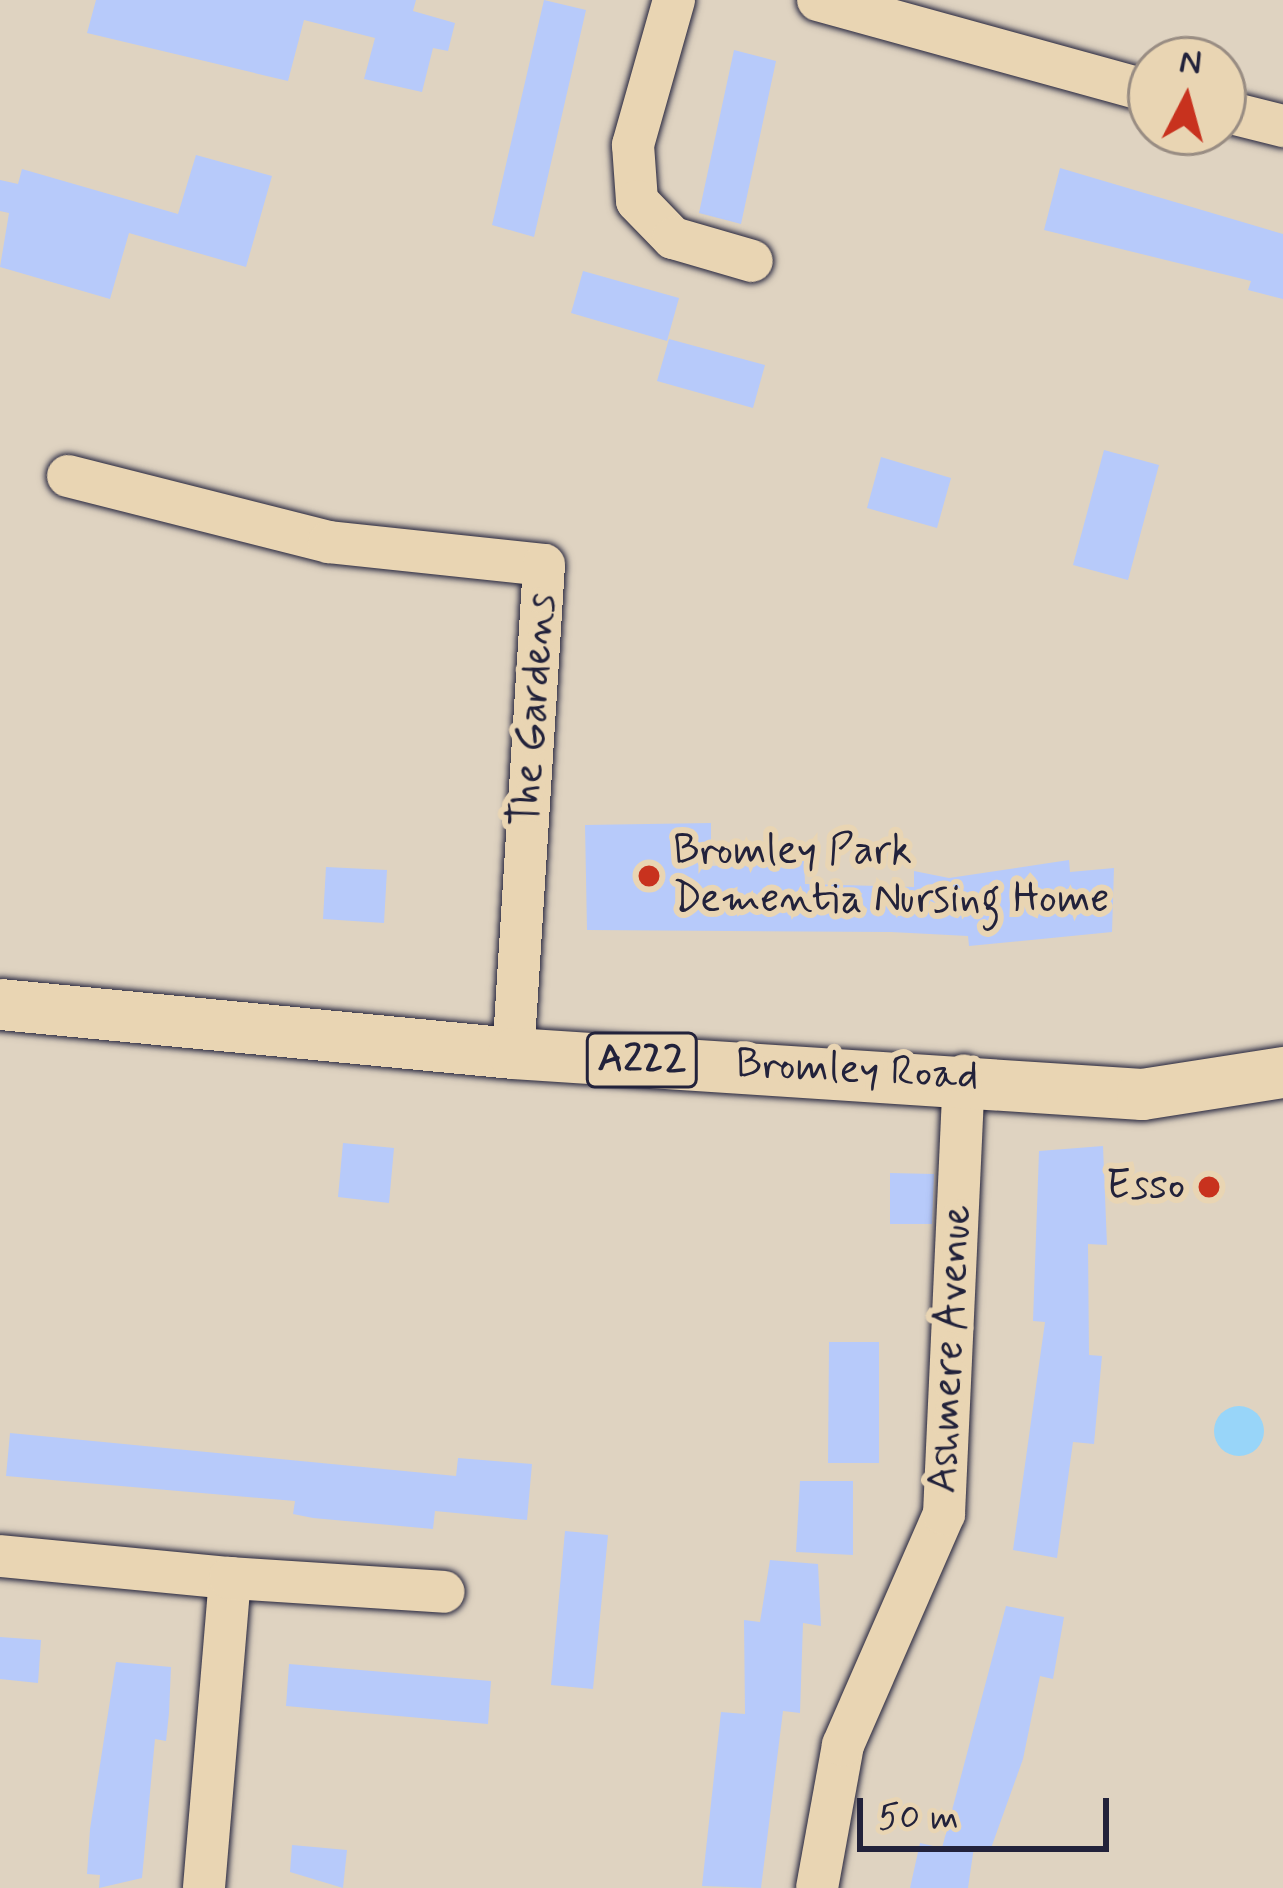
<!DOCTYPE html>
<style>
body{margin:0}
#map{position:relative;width:1283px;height:1888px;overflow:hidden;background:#dfd3c1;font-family:Mynerve,sans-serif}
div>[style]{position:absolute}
.water>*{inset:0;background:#98d5f9}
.round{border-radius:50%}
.building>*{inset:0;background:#b7cafa}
.roads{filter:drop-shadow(0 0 3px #22223b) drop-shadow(0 0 3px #22223b)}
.minor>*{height:42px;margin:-21px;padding:0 21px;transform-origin:21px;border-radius:21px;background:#e9d5b3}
.major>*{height:51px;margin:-25.5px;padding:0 25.5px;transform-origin:25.5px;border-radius:25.5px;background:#e9d5b3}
.dots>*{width:33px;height:33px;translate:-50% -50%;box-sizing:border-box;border:6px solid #e9d5b3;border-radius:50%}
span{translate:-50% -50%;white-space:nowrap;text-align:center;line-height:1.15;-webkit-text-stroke:12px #e9d5b3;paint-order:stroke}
.shield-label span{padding:3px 9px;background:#e9d5b3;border:3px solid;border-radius:9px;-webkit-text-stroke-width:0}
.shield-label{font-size:39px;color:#22223b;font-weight:700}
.street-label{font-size:42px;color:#22223b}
.poi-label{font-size:42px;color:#22223b}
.left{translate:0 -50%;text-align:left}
.right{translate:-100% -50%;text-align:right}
.north{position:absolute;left:1127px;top:36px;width:120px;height:120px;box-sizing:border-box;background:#e9d5b3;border:3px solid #998d83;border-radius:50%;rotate:6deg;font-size:33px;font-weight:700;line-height:48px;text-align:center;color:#22223b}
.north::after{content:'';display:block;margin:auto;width:42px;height:54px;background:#c8321e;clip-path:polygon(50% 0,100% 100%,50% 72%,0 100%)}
.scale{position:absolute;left:857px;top:1798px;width:252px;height:54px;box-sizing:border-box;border:6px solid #22223b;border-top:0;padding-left:15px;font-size:36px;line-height:42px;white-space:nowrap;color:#22223b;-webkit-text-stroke:9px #e9d5b3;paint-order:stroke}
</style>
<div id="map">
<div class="water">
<i class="round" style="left:1214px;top:1406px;width:50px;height:50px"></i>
</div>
<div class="building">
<i style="clip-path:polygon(96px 0,416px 0,413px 11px,455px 23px,448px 51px,433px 48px,422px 92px,364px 79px,375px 38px,304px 20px,288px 81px,87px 33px)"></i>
<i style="clip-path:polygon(544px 0,586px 10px,534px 237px,492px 225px)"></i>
<i style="clip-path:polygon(734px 50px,776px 61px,741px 224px,699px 213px)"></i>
<i style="clip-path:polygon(196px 155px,272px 176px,246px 267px,129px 233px,110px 299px,0 267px,9px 213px,0 211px,0 180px,18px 184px,22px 169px,178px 214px)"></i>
<i style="clip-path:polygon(1060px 168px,1283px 234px,1283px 299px,1248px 290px,1251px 281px,1044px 230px)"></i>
<i style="clip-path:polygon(583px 271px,679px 298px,667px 341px,571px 313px)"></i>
<i style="clip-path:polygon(669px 339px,765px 365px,753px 408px,657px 381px)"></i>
<i style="clip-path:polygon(1104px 450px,1159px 465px,1128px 580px,1073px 565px)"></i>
<i style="clip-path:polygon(881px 457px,951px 478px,937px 528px,867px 508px)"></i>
<i style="clip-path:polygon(711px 823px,711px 866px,804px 861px,805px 884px,914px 887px,914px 871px,949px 878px,1069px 860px,1070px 872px,1114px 868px,1112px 932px,969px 946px,968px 936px,891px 932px,587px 930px,585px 825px)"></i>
<i style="clip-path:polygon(326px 867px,387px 870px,384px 923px,323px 919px)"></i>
<i style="clip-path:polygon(343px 1143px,394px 1148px,389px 1203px,338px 1197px)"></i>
<i style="clip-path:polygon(1103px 1146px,1107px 1245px,1088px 1244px,1089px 1355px,1102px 1356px,1094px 1444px,1073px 1442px,1057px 1558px,1013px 1550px,1045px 1322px,1033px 1321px,1039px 1151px)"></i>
<i style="clip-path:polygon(890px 1173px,934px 1174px,932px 1224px,890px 1224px)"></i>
<i style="clip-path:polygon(829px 1342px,879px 1342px,879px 1463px,828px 1463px)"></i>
<i style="clip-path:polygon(10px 1433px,456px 1476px,458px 1458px,532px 1464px,527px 1520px,435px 1511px,433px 1529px,313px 1518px,293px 1514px,295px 1501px,6px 1476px)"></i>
<i style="clip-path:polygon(800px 1481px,853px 1481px,853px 1555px,796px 1552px)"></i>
<i style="clip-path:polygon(565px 1531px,608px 1535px,593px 1689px,551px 1685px)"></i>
<i style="clip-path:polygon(770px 1560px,818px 1564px,821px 1626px,803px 1623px,800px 1713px,783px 1711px,761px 1888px,702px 1886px,721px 1712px,745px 1714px,744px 1620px,760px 1622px)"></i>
<i style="clip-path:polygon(1006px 1606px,1064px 1617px,1053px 1679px,1040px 1676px,1023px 1759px,990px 1851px,974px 1847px,968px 1888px,910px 1888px,920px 1843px,942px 1848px)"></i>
<i style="clip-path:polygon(0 1637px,41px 1640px,38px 1683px,0 1679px)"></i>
<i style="clip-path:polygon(116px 1662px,171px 1667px,169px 1713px,166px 1741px,155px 1739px,142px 1878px,99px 1888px,100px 1875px,87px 1874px,90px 1829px)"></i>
<i style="clip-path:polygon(289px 1664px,491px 1681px,488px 1724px,286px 1706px)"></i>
<i style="clip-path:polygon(292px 1845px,347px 1850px,343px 1888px,290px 1872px)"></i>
</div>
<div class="roads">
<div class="minor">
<i style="left:674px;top:0;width:151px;rotate:105.8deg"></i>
<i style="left:633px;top:145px;width:56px;rotate:85.9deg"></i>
<i style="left:637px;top:201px;width:52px;rotate:45.8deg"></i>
<i style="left:673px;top:238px;width:82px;rotate:16.2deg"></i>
<i style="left:818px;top:0;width:345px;rotate:15.4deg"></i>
<i style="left:1223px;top:111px;width:62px;rotate:14deg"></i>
<i style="left:68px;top:476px;width:269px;rotate:14.2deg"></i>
<i style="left:329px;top:542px;width:216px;rotate:6.1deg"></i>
<i style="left:544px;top:565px;width:489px;rotate:93.6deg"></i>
<i style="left:0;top:1556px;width:231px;rotate:5.5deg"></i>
<i style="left:230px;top:1578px;width:311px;rotate:94.8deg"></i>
<i style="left:230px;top:1578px;width:214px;rotate:3.7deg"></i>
<i style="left:817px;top:1888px;width:145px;rotate:-79.7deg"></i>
<i style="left:843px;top:1745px;width:252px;rotate:-66.4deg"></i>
<i style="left:944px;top:1514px;width:439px;rotate:-87.4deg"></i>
</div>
<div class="major">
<i style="left:0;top:1004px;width:515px;rotate:5.46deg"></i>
<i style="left:513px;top:1053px;width:630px;rotate:3.73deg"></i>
<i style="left:1142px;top:1094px;width:143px;rotate:-8.9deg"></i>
</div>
</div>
<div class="dots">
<i style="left:649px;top:876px;background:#c8321e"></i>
<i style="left:1209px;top:1187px;background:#c8321e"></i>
</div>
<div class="shield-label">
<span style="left:642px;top:1060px">A222</span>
</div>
<div class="street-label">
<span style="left:535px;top:710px;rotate:-86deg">The Gardens</span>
<span style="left:857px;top:1071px;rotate:3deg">Bromley Road</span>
<span style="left:951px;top:1349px;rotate:-87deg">Ashmere Avenue</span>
</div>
<div class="poi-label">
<span class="left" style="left:673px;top:876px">Bromley Park<br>Dementia Nursing Home</span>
<span class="right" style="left:1185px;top:1187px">Esso</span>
</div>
<div class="north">N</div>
<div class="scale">50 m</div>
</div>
